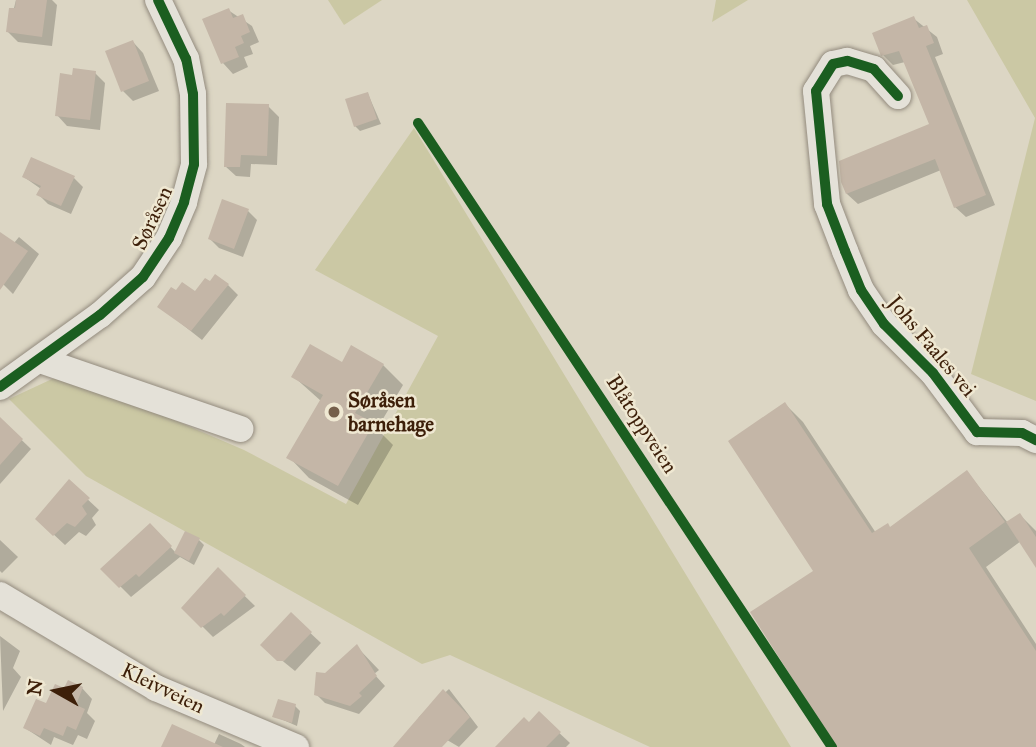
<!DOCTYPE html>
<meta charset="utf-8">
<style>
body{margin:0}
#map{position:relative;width:1036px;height:747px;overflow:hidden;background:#dcd6c4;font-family:"IM FELL Great Primer",serif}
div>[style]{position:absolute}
.green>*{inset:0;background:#cbc8a4}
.shadow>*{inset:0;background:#0003}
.building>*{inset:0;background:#c4b6a7}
.roads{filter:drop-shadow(0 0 2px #938b7e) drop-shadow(0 0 2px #938b7e)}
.minor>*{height:26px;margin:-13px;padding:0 13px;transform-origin:13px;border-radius:13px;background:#e4e1d8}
.cycleway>*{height:10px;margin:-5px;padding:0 5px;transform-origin:5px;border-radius:5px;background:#1b5e20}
.dots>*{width:19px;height:19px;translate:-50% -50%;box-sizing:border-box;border:4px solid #efe8d2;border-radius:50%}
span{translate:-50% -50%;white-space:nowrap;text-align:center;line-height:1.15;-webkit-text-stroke:5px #efe8d2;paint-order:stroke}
.street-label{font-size:21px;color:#3d1f09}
.poi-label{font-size:21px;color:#3d1f09;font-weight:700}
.left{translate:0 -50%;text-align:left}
.north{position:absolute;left:21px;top:656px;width:70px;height:70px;-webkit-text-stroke:5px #efe8d2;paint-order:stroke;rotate:279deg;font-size:19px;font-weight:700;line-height:28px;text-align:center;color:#3d1f09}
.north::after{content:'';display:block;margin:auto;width:24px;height:32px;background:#3d1f09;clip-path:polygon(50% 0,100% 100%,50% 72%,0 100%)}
</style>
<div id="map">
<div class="green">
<i style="clip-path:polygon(328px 0,382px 0,344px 25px)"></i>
<i style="clip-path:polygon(716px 0,748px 0,712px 22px)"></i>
<i style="clip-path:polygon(967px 0,1036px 0,1036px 401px,971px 374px,1035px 118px)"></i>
<i style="clip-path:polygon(414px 128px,791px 747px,650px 747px,450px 655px,422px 664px,86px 476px,9px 399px,65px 373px,244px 450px,346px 504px,438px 336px,315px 270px)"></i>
</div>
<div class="shadow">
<i style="clip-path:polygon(16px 0,52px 0,57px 5px,52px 46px,18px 42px,8px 32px)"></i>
<i style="clip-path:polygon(228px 10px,252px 26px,259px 42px,250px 46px,253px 54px,244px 57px,248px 67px,233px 74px,223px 63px)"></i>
<i style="clip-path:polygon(913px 18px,937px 37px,943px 54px,935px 57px,995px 205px,966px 217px,955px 207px,941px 170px,858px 204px,847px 194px,841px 162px,931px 125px,905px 62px,893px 65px,883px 55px)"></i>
<i style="clip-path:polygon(133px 42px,143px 53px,159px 91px,133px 101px,123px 91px)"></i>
<i style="clip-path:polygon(95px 73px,105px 83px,100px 130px,67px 126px,57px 115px,74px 77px)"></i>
<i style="clip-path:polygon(368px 94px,381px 124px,360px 131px,355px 126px)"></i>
<i style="clip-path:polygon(268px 106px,279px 117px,277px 165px,251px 164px,250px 177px,236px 176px,225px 166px)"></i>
<i style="clip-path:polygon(24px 177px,74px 178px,83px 187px,71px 214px,48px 204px,39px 195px,41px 189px)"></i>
<i style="clip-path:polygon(248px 211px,257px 220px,243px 257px,219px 248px,210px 239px)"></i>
<i style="clip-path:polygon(19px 237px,39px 254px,13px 294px,0 281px,0 244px,14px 243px)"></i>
<i style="clip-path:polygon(228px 285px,238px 295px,202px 340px,159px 306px,176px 293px,195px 294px)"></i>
<i style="clip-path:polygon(383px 365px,403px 385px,377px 429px,393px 445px,358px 505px,309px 478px,289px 457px,321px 401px,293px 376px)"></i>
<i style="clip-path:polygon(785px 404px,803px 422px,876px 533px,890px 528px,967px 472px,1008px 523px,1020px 515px,1036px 531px,1036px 565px,1021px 541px,986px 567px,1036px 644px,1036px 747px,838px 747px,816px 572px)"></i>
<i style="clip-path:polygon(3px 422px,31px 449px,0 484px,0 426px)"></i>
<i style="clip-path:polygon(69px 482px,99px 510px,92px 518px,96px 525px,86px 536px,79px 532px,65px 545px,37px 519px)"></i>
<i style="clip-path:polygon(150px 525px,176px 553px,199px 540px,204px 545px,194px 565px,180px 557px,131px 597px,103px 569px)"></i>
<i style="clip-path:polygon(0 540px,18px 557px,2px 573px,0 571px)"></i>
<i style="clip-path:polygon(218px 570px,255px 606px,213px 637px,184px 608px)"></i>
<i style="clip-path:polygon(291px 615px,321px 643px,295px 671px,263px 645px)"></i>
<i style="clip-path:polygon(0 636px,20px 651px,13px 668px,21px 677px,3px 711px)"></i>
<i style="clip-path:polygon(357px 647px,379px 670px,374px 674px,385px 686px,359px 714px,325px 703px,316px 694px,325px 675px)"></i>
<i style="clip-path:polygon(82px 688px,92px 699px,87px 713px,95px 721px,87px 739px,78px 735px,73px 745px,54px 737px,51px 745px,25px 728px,65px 690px)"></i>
<i style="clip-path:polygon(449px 689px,478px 727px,459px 747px,442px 737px,437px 747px,402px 747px,419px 717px)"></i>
<i style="clip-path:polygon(295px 706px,300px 711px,297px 726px,274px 716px)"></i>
<i style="clip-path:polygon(539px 714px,570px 743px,566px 747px,506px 747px)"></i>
<i style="clip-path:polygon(219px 734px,241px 744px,245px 747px,213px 747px)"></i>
</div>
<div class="building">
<i style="clip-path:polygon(16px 0,47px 0,42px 37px,6px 32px,9px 8px,15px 8px)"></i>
<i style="clip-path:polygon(229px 8px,233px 18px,243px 14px,250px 32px,241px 36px,244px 43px,235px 47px,239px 57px,221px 64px,202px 19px)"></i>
<i style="clip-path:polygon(914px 16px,919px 28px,927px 25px,934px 43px,926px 46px,986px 195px,954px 208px,935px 159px,846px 194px,841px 182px,839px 161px,929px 124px,899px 51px,881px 56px,872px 33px)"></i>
<i style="clip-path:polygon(133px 40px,149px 81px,121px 92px,105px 51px)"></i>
<i style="clip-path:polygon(73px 68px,96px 71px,90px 120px,55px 116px,60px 73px,72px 75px)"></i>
<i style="clip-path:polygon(368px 92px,377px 119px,354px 127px,345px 99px)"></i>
<i style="clip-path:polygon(226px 103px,269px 104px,267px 156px,241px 155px,240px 167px,224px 167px)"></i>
<i style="clip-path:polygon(31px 157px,75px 176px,61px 206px,36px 195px,41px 186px,22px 177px)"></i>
<i style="clip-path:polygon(222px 199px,249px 209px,234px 249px,208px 239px)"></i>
<i style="clip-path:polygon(0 232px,28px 251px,0 290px)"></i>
<i style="clip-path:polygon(215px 274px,229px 284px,191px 331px,157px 307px,171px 287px,176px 290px,182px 282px,195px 291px,205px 278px,210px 281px)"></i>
<i style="clip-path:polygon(310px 344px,342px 362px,351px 345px,384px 364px,355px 413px,374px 423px,338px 486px,286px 458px,323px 395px,291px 377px)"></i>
<i style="clip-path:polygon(785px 402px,872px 533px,888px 523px,890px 527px,967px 470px,1005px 522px,969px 548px,1036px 651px,1036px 747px,836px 747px,750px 612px,813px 571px,728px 441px)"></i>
<i style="clip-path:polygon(0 417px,23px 439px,0 465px)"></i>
<i style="clip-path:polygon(69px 479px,90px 498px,82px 506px,87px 514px,75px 527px,67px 523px,53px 536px,35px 519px)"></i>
<i style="clip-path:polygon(1020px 513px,1036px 537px,1036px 568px,1006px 522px)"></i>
<i style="clip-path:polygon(150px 523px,172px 546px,139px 577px,136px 574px,119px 588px,100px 569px)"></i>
<i style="clip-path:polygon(185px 531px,200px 538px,189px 561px,174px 553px)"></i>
<i style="clip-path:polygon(218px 567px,246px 595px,224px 616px,221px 613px,201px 628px,181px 608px)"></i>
<i style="clip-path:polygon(291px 612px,312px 632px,284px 661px,277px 661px,260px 645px)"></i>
<i style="clip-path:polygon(357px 644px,377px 676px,359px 693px,362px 696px,350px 706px,314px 695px,316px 672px,325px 673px)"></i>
<i style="clip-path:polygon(68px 680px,83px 687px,76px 705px,85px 709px,76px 730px,67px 726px,63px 736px,44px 728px,40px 736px,23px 728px,36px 699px,46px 703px,55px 684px,64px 688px)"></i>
<i style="clip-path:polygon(443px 689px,470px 717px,442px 747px,393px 747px)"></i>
<i style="clip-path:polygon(278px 699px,296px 704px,292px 723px,272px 717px)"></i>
<i style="clip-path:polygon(539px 711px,561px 732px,546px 747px,495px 747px,524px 717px,529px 722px)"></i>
<i style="clip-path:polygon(172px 724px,223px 747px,161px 747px)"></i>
</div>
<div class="roads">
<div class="minor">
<i style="left:898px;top:96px;width:36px;rotate:-132deg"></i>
<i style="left:874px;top:69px;width:28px;rotate:-163deg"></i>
<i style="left:847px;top:61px;width:14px;rotate:168deg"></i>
<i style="left:833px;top:64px;width:32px;rotate:122deg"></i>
<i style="left:816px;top:91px;width:114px;rotate:84.4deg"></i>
<i style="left:827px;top:204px;width:50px;rotate:69deg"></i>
<i style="left:845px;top:251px;width:42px;rotate:67.7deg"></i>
<i style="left:861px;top:290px;width:41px;rotate:55.9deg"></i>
<i style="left:884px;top:324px;width:69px;rotate:45deg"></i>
<i style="left:933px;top:373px;width:74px;rotate:53.3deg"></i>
<i style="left:977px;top:432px;width:45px;rotate:1.3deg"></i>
<i style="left:1022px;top:433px;width:16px;rotate:27deg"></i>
<i style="left:40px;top:360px;width:212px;rotate:19deg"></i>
<i style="left:0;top:387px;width:123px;rotate:-35.8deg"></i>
<i style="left:100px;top:315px;width:57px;rotate:-41.5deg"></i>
<i style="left:143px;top:277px;width:47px;rotate:-56.3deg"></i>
<i style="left:169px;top:238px;width:39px;rotate:-67deg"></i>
<i style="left:184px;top:202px;width:39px;rotate:-75deg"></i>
<i style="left:194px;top:164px;width:70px;rotate:-90.8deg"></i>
<i style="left:193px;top:94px;width:36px;rotate:-101deg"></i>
<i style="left:186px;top:59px;width:65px;rotate:-115.4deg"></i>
<i style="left:0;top:595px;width:182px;rotate:30.8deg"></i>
<i style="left:156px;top:688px;width:152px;rotate:22.9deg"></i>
</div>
</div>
<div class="cycleway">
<i style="left:898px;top:96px;width:36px;rotate:-132deg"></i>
<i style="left:874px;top:69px;width:28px;rotate:-163deg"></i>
<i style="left:847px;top:61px;width:14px;rotate:168deg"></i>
<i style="left:833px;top:64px;width:32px;rotate:122deg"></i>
<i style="left:816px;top:91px;width:114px;rotate:84.4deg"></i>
<i style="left:827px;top:204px;width:50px;rotate:69deg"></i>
<i style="left:845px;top:251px;width:42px;rotate:67.7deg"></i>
<i style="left:861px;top:290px;width:41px;rotate:55.9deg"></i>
<i style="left:884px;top:324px;width:69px;rotate:45deg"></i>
<i style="left:933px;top:373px;width:74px;rotate:53.3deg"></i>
<i style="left:977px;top:432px;width:45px;rotate:1.3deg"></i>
<i style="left:1022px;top:433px;width:16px;rotate:27deg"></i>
<i style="left:418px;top:123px;width:749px;rotate:56.44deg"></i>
<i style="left:0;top:387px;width:123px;rotate:-35.8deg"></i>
<i style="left:100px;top:315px;width:57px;rotate:-41.5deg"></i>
<i style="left:143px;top:277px;width:47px;rotate:-56.3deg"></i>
<i style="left:169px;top:238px;width:39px;rotate:-67deg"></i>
<i style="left:184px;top:202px;width:39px;rotate:-75deg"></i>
<i style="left:194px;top:164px;width:70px;rotate:-90.8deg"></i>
<i style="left:193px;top:94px;width:36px;rotate:-101deg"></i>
<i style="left:186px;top:59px;width:65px;rotate:-115.4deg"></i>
</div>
<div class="dots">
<i style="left:334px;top:412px;background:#755f4a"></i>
</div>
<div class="street-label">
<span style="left:152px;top:218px;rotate:-65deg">Søråsen</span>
<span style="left:932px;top:346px;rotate:50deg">Johs Faales vei</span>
<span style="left:642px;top:424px;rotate:57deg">Blåtoppveien</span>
<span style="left:163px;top:688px;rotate:26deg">Kleivveien</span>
</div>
<div class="poi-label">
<span class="left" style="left:348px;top:412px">Søråsen<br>barnehage</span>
</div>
<div class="north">N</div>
</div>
